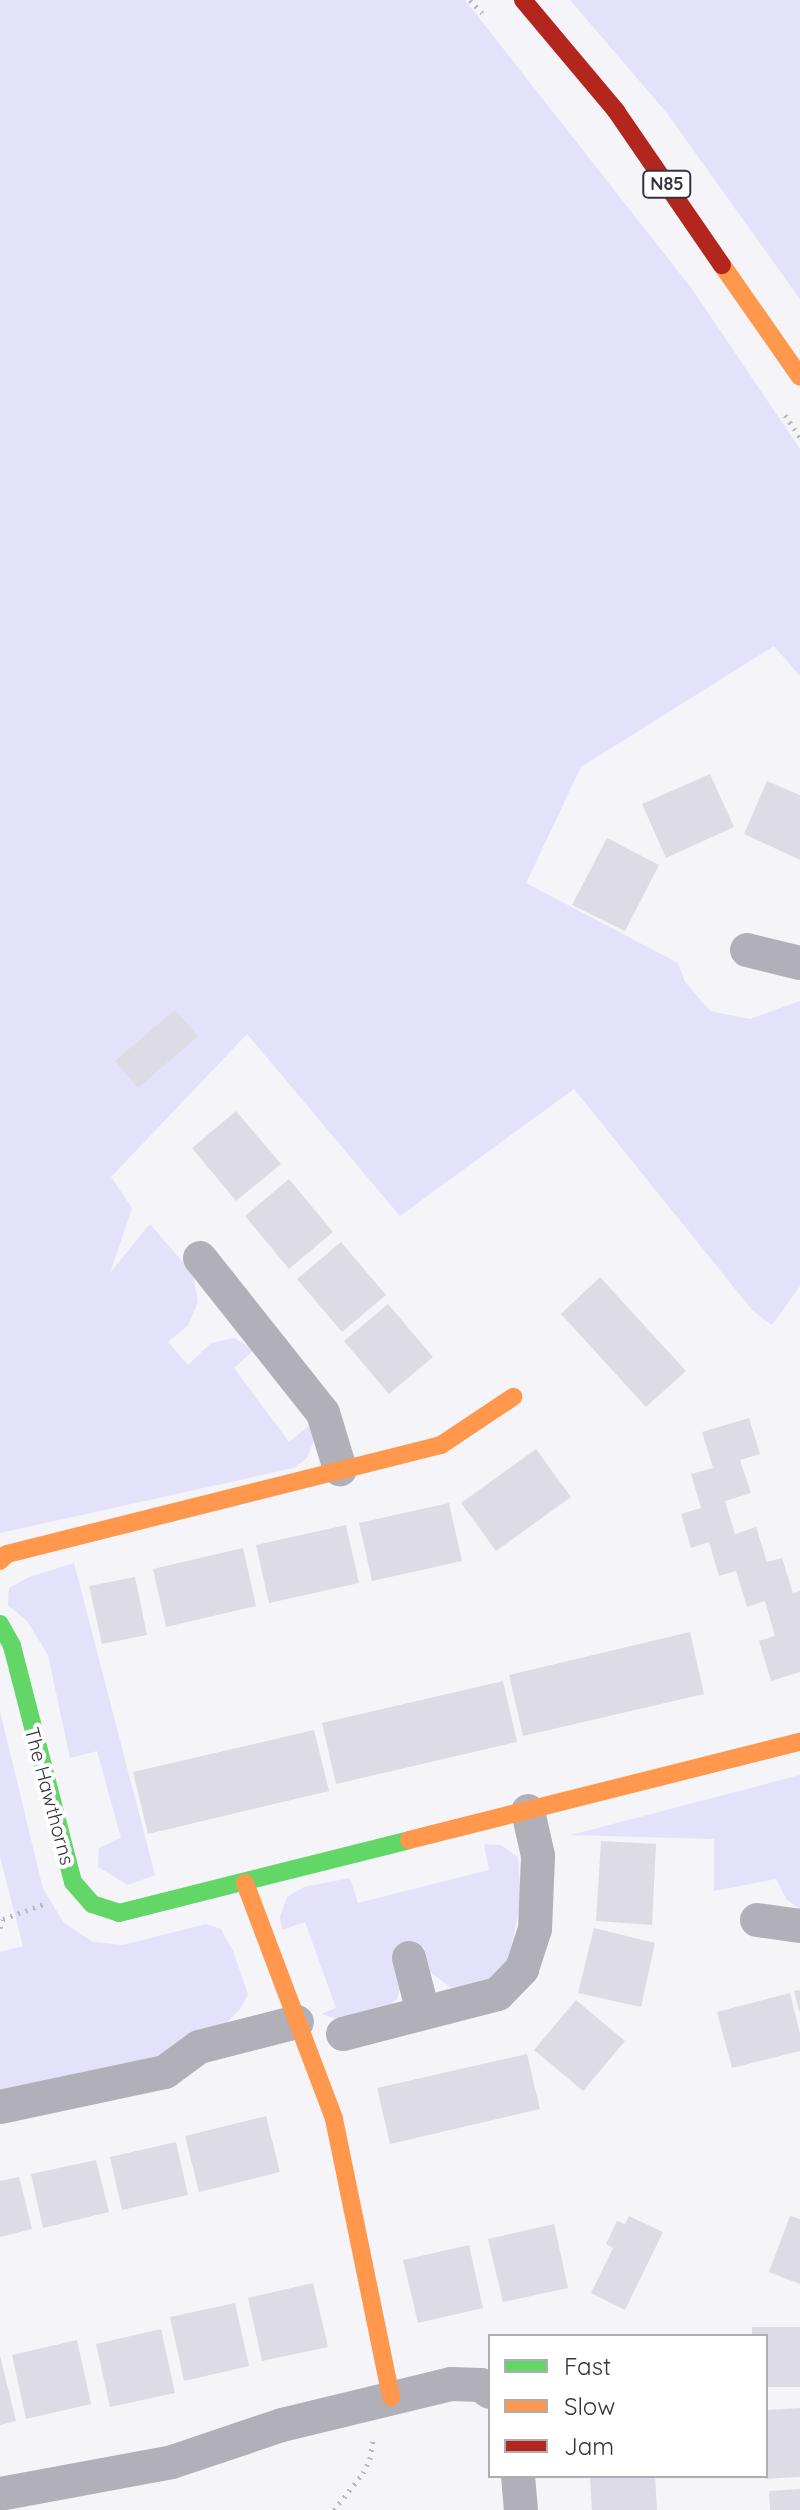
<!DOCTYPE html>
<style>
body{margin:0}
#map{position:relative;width:800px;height:2510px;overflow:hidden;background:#f4f4f9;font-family:Quicksand,sans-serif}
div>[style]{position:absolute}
.green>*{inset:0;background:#e4e1fa}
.building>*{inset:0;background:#dddce4}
.path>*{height:5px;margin-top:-2.5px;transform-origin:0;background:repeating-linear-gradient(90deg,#b8b7bd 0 2px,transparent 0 8px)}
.street>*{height:34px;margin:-17px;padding:0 17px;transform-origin:17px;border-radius:17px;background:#b1afb8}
.fast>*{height:18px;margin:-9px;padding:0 9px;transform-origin:9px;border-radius:9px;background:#63d668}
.slow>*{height:18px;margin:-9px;padding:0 9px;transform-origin:9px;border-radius:9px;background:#ff974d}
.jam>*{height:18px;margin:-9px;padding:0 9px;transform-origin:9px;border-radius:9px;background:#b3261e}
span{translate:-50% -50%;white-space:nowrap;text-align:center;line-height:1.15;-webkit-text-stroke:8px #fff;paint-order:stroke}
.shield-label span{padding:2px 6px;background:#fff;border:2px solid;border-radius:6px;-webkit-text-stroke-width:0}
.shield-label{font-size:18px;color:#35333e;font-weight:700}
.street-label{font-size:20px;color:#35333e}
.legend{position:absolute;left:488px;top:2334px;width:280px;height:144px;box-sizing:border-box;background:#fff;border:2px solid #aeadb2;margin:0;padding:10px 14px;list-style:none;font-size:24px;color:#35333e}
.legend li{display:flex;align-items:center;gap:16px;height:40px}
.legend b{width:40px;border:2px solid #aeadb2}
</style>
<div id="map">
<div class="green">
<i style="clip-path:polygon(0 0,465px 0,692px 289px,800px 449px,800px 676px,774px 646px,581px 767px,526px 883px,678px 963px,685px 982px,710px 1011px,750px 1019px,800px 1001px,800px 1286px,772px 1325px,753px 1311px,574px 1089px,400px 1216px,247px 1034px,111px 1177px,132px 1208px,110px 1273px,150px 1224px,193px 1274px,198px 1302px,188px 1325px,168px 1342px,188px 1365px,211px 1343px,234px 1338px,254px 1350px,234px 1368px,289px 1442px,311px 1424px,314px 1440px,307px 1458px,294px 1468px,0 1533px)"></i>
<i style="clip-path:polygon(570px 0,800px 0,800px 299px,666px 112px)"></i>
<i style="clip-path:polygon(74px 1563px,155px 1875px,128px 1885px,98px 1867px,99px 1848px,121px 1838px,97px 1751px,70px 1758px,48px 1655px,27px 1621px,8px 1605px,9px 1588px,29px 1577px)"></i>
<i style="clip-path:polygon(0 1711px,43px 1889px,64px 1923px,93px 1942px,123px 1945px,206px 1924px,221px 1929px,233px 1951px,248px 1994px,241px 2008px,222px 2027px,159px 2056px,0 2090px,0 1952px,23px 1946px,0 1857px)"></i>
<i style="clip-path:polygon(800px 1775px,800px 1909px,787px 1900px,776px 1879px,714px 1891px,714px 1839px,571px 1835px)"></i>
<i style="clip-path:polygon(484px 1844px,501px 1845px,518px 1857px,521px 1901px,508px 1962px,490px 1981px,471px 1990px,450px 1987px,430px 1972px,424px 1947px,396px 1951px,402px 1982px,397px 1999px,383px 2010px,340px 2020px,321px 2014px,336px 2008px,305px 1922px,282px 1930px,280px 1917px,287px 1897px,304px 1887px,350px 1878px,358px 1903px,489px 1870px)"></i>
</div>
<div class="building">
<i style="clip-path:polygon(710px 774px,734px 827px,666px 858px,642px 804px)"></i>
<i style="clip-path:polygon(767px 781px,800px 795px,800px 860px,744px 834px)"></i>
<i style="clip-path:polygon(607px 838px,659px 865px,625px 931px,572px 905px)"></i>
<i style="clip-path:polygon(175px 1010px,198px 1036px,138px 1088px,115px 1061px)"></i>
<i style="clip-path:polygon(236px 1111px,281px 1164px,236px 1201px,192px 1148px)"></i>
<i style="clip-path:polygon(289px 1179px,333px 1232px,289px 1269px,245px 1216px)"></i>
<i style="clip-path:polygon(341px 1242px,386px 1295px,342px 1332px,297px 1279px)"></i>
<i style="clip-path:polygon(600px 1277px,686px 1371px,646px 1407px,561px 1314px)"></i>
<i style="clip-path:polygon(388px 1304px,433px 1357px,389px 1394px,344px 1341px)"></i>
<i style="clip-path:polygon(749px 1418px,760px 1454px,740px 1460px,751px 1493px,725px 1501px,735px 1534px,756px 1527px,767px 1562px,782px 1558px,793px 1593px,800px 1591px,800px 1672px,771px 1681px,759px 1641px,775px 1636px,765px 1601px,747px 1607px,736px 1571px,719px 1576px,709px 1542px,691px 1548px,681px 1514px,701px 1508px,691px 1474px,713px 1468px,702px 1432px)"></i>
<i style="clip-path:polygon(536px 1449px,571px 1497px,496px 1551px,461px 1503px)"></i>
<i style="clip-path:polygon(449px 1503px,462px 1561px,372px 1581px,359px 1523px)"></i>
<i style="clip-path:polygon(346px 1525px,359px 1583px,269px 1603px,256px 1545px)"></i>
<i style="clip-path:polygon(243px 1548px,256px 1606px,166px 1627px,153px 1569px)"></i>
<i style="clip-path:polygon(135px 1577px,147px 1635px,102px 1644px,89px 1586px)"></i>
<i style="clip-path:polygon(690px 1632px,704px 1694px,523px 1736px,509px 1675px)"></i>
<i style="clip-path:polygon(503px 1681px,517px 1742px,336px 1784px,322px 1723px)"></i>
<i style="clip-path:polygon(314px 1730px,329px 1791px,148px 1834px,133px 1772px)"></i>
<i style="clip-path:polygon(601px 1841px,656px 1844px,652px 1925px,596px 1921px)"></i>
<i style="clip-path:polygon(594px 1928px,655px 1943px,641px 2007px,578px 1993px)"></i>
<i style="clip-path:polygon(800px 1990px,800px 2011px,799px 2011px,794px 1991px)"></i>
<i style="clip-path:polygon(790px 1993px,800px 2034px,800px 2051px,732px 2068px,717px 2012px)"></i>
<i style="clip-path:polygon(576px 2000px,625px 2041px,583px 2091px,534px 2050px)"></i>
<i style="clip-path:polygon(527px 2054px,540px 2109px,390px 2144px,377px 2088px)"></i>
<i style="clip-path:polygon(266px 2116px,280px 2172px,199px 2192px,185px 2136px)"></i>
<i style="clip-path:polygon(176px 2142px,188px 2195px,122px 2210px,110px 2157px)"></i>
<i style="clip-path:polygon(96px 2160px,109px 2212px,43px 2228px,31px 2174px)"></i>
<i style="clip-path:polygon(19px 2177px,32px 2229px,0 2237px,0 2181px)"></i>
<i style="clip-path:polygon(629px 2216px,663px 2232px,625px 2310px,591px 2293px,613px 2248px,606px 2244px,617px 2221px,625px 2224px)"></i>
<i style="clip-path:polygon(790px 2216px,800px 2219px,800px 2284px,769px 2272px)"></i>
<i style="clip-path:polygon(554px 2224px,568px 2288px,503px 2302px,488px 2239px)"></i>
<i style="clip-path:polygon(469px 2245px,483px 2308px,418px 2323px,403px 2260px)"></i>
<i style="clip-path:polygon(313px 2283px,328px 2347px,262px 2361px,248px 2298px)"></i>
<i style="clip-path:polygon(235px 2303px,249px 2366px,184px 2381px,170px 2317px)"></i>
<i style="clip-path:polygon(752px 2327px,800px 2327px,800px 2387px,766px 2387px,766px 2336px,752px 2336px)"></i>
<i style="clip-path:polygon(161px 2329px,175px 2393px,110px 2407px,96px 2344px)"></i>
<i style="clip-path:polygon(77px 2340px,91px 2404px,26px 2419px,12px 2355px)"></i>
<i style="clip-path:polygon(0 2356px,16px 2421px,0 2425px)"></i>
<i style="clip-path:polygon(800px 2408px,800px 2477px,765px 2479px,766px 2410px)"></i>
<i style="clip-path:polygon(655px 2476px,657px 2510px,592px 2510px,590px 2478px)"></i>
<i style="clip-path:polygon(800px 2489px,800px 2510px,770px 2510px,769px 2491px)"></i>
</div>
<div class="path">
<i style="left:470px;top:0;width:23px;rotate:47deg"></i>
<i style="left:785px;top:415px;width:27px;rotate:56deg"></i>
<i style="left:0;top:1928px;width:9px;rotate:-72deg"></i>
<i style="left:3px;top:1919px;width:44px;rotate:-20.1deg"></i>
<i style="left:334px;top:2510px;width:47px;rotate:-51.9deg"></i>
<i style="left:363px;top:2473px;width:16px;rotate:-63deg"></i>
<i style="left:370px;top:2459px;width:20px;rotate:-81deg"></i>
</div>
<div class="street">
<i style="left:747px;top:950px;width:55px;rotate:13.8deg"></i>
<i style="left:200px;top:1258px;width:198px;rotate:51.6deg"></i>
<i style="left:323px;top:1413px;width:59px;rotate:73.1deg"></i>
<i style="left:757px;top:1920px;width:43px;rotate:7.9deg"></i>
<i style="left:409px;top:1958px;width:56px;rotate:75.5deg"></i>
<i style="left:343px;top:2034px;width:160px;rotate:-14.5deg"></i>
<i style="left:498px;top:1994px;width:35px;rotate:-46deg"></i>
<i style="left:522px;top:1969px;width:42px;rotate:-72deg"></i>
<i style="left:535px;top:1929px;width:73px;rotate:-87.6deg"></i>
<i style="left:538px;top:1856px;width:46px;rotate:-102.5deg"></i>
<i style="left:0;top:2107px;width:169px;rotate:-12deg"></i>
<i style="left:165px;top:2072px;width:42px;rotate:-36.3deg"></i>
<i style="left:199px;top:2047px;width:101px;rotate:-14.3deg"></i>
<i style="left:518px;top:2476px;width:34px;rotate:85deg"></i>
<i style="left:0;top:2494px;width:175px;rotate:-10.5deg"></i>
<i style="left:172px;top:2462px;width:116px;rotate:-18.6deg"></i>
<i style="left:282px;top:2425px;width:174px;rotate:-13.6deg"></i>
<i style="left:451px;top:2384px;width:30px;rotate:2deg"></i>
<i style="left:481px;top:2385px;width:11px;rotate:38deg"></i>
</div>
<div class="fast">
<i style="left:0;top:1624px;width:25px;rotate:61deg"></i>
<i style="left:12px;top:1646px;width:244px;rotate:75.5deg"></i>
<i style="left:73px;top:1882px;width:29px;rotate:49deg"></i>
<i style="left:92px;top:1904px;width:28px;rotate:18deg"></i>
<i style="left:119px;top:1913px;width:299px;rotate:-14.1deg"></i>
</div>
<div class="slow">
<i style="left:722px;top:265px;width:136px;rotate:55.1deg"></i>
<i style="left:0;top:1561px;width:10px;rotate:-45deg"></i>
<i style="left:7px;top:1554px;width:447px;rotate:-14.1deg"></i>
<i style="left:441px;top:1445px;width:87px;rotate:-33.7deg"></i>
<i style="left:409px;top:1840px;width:403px;rotate:-14.1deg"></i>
<i style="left:245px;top:1883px;width:252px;rotate:69.3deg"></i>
<i style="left:334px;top:2119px;width:284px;rotate:78.4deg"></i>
</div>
<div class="jam">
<i style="left:523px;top:0;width:145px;rotate:50deg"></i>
<i style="left:616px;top:111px;width:187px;rotate:55.5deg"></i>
</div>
<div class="shield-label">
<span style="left:667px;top:184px">N85</span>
</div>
<div class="street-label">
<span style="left:50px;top:1796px;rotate:75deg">The Hawthorns</span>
</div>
<ul class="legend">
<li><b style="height:10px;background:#63d668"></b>Fast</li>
<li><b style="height:10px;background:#ff974d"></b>Slow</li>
<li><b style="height:10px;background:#b3261e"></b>Jam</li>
</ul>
</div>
